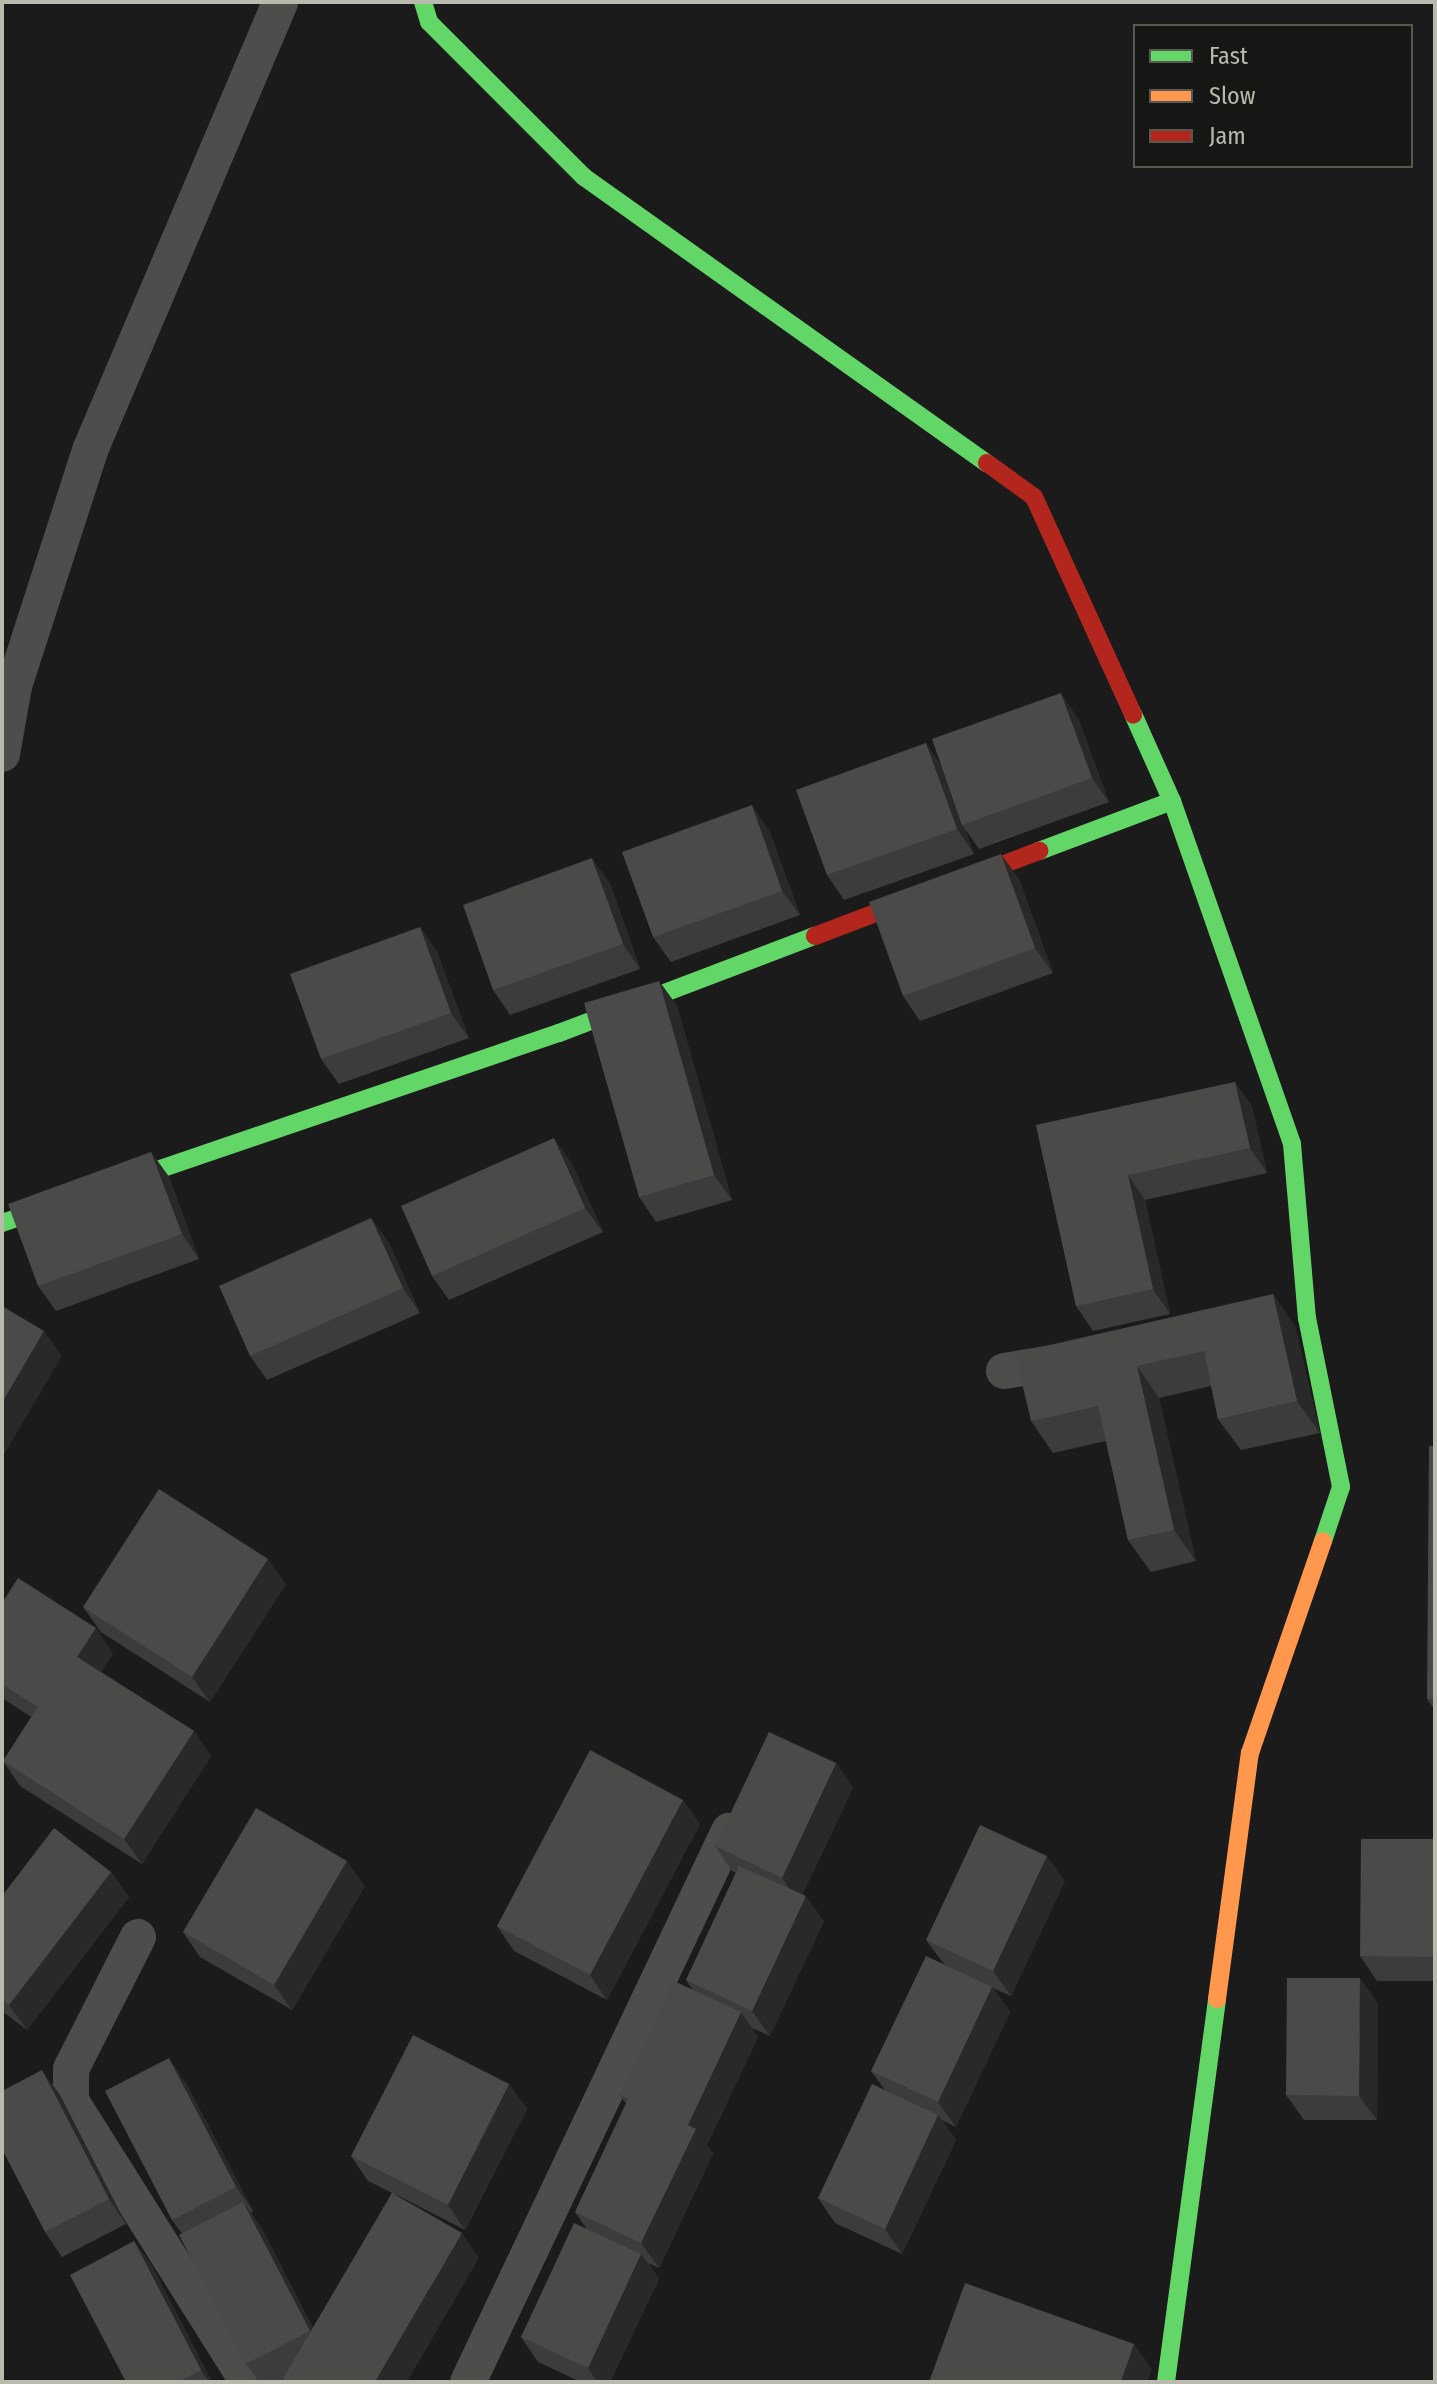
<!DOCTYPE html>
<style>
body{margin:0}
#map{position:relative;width:1437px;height:2384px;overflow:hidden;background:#1b1b1b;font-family:"Fira Sans Condensed",sans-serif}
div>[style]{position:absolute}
.street>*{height:36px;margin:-18px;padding:0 18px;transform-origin:18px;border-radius:18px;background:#4d4d4b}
.fast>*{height:18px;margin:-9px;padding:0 9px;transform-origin:9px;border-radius:9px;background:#63d668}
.slow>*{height:18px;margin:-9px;padding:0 9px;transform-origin:9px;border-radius:9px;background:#ff974d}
.jam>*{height:18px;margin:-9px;padding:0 9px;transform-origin:9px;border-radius:9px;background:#b3261e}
.wall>*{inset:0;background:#3c3c3c}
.shaded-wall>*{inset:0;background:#292929}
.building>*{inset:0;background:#4a4a48}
span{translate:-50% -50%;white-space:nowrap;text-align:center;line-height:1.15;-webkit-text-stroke:6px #161715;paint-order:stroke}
.frame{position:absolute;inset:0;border:4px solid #b9baae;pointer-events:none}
.legend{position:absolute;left:1133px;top:24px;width:280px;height:144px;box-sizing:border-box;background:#161715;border:2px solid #575852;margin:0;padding:10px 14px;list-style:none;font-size:24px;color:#b9baae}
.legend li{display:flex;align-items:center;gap:16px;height:40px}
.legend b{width:40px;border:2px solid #575852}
</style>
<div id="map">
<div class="street">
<i style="left:2px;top:754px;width:69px;rotate:-80deg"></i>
<i style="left:14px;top:686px;width:250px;rotate:-72.1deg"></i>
<i style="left:91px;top:448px;width:484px;rotate:-67deg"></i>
<i style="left:1004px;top:1371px;width:62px;rotate:-9.3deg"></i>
<i style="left:138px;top:1937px;width:148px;rotate:116.9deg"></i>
<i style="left:71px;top:2069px;width:32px;rotate:90deg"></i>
<i style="left:71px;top:2101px;width:332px;rotate:57.8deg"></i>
<i style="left:468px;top:2382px;width:610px;rotate:-64.65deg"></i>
</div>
<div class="fast">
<i style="left:423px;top:2px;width:21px;rotate:73deg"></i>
<i style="left:429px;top:22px;width:219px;rotate:45deg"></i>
<i style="left:584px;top:177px;width:494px;rotate:35.4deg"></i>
<i style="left:1133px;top:714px;width:95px;rotate:65.9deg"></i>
<i style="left:1172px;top:801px;width:363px;rotate:70.7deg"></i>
<i style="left:1292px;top:1144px;width:175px;rotate:85.1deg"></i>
<i style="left:1307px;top:1318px;width:172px;rotate:78.6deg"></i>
<i style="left:1341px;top:1487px;width:57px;rotate:108.4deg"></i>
<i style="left:1039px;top:851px;width:142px;rotate:-20.6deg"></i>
<i style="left:2px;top:1223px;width:589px;rotate:-18.84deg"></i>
<i style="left:559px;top:1033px;width:274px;rotate:-20.8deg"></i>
<i style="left:1166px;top:2382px;width:386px;rotate:-82.4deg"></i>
</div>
<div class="slow">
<i style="left:1217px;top:1999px;width:248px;rotate:-82.4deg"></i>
<i style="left:1250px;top:1753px;width:224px;rotate:-71deg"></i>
</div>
<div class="jam">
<i style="left:987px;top:463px;width:58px;rotate:35.9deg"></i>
<i style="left:1034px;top:497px;width:239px;rotate:65.5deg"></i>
<i style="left:815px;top:936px;width:240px;rotate:-20.8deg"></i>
</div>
<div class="wall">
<i style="clip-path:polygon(1078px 718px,1109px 802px,979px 849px,965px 829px,974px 854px,844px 900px,827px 875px,941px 765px)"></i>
<i style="clip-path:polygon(769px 830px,800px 915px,671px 962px,653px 937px)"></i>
<i style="clip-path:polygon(1019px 879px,1053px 973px,920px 1021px,903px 996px)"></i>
<i style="clip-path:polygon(610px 883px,640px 969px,510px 1015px,493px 990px)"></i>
<i style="clip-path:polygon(420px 927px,437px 952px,469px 1038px,339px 1084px,321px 1059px)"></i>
<i style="clip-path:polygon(659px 981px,677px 1006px,732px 1200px,656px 1222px,639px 1197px)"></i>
<i style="clip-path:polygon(1235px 1082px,1252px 1107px,1267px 1173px,1145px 1200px,1170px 1314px,1093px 1331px,1076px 1306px,1036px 1125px)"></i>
<i style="clip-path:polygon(151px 1152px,169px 1177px,199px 1259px,56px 1311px,38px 1286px)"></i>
<i style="clip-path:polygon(571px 1162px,603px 1232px,449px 1300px,432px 1276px)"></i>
<i style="clip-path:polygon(371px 1218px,389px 1243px,420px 1313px,267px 1380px,250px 1356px)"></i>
<i style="clip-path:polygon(1273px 1294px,1295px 1326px,1320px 1433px,1241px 1450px,1218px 1419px,1211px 1386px,1159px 1398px,1196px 1561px,1151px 1572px,1128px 1540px,1106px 1441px,1053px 1453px,1031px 1421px)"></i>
<i style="clip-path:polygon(1435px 1446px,1435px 1710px,1427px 1699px)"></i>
<i style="clip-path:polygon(286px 1584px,210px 1702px,101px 1632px,83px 1607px)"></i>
<i style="clip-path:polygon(2px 1603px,113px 1653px,101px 1672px,194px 1731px,211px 1756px,142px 1864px,20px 1786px,3px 1761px,31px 1717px,2px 1698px)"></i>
<i style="clip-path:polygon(836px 1763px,853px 1788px,802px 1895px,824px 1921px,770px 2036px,752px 2028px,758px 2037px,707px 2145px,713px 2154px,659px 2268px,648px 2263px,659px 2279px,610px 2382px,581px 2382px,538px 2362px,521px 2337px,586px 2228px,575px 2212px,626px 2104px,620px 2095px,692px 1989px,686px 1980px,736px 1873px,732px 1871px,715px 1846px)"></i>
<i style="clip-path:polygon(700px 1824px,607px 2000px,514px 1951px,497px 1926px)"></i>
<i style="clip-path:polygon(1435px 1841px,1435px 1981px,1377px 1981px,1360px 1956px)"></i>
<i style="clip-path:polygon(111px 1872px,129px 1897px,27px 2030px,2px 2011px,2px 1896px)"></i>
<i style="clip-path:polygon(1065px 1881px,1011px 1996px,993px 1988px,1010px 2012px,956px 2127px,942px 2120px,956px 2140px,902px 2254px,835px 2223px,818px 2198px,885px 2090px,871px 2071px,944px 1964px,926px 1940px)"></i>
<i style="clip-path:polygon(365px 1886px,292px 2010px,200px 1957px,183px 1932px)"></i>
<i style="clip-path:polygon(1378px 2003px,1377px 2120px,1304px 2120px,1286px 2095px)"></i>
<i style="clip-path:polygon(186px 2083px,253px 2211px,251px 2213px,261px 2227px,313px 2328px,392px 2193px,368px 2181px,351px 2156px,509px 2084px,527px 2109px,465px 2230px,395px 2194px,479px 2258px,283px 2379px,277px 2382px,259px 2382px,246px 2364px,182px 2234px,172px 2220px)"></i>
<i style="clip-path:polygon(60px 2095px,126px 2224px,62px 2257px,45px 2232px)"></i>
<i style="clip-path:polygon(134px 2241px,152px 2266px,212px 2382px,126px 2382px)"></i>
</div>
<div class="shaded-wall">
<i style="clip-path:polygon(1061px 693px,1078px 718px,1109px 802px,1092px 778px)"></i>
<i style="clip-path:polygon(926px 743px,943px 768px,962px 825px,965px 829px,974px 854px,957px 829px)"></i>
<i style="clip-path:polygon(752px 805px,769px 830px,800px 915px,782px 891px)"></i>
<i style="clip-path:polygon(1001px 854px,1019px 879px,1053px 973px,1035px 948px)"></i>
<i style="clip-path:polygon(592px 858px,610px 883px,640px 969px,623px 944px)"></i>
<i style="clip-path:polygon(420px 927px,437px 952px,469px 1038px,451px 1013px)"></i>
<i style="clip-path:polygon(659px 981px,677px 1006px,732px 1200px,714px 1175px)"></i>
<i style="clip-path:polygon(1235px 1082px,1252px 1107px,1267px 1173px,1250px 1148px)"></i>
<i style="clip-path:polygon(554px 1138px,571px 1162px,603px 1232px,585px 1208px)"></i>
<i style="clip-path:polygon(151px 1152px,169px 1177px,199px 1259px,182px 1234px)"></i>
<i style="clip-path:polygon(1128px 1175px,1145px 1200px,1170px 1314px,1153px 1289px)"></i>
<i style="clip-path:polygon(371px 1218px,389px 1243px,420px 1313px,403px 1288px)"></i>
<i style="clip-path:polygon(1273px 1294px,1295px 1326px,1320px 1433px,1297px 1401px)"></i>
<i style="clip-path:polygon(44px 1331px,62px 1356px,2px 1458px,2px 1403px)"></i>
<i style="clip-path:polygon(1137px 1366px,1159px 1398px,1196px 1561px,1174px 1530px)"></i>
<i style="clip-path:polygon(268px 1559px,286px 1584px,210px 1702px,192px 1677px)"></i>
<i style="clip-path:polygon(96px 1628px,113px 1653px,95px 1682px,77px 1657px)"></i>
<i style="clip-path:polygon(194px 1731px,211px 1756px,142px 1864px,124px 1839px)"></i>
<i style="clip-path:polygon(836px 1763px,853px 1788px,799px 1902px,782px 1878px)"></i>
<i style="clip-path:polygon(683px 1800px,700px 1824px,607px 2000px,590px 1975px)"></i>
<i style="clip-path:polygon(1434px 1839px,1435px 1841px,1435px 1959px,1433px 1957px)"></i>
<i style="clip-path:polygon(1047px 1856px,1065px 1881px,1011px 1996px,993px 1971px)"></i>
<i style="clip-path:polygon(347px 1861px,365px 1886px,292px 2010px,274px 1985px)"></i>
<i style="clip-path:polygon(111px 1872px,129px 1897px,27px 2030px,9px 2005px)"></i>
<i style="clip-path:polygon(806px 1896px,824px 1921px,770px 2036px,752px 2011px)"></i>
<i style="clip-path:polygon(1360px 1978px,1378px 2003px,1377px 2120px,1359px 2096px)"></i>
<i style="clip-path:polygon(992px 1987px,1010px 2012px,956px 2127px,938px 2102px)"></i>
<i style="clip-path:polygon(741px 2012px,758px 2037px,707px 2145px,713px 2154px,659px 2268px,641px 2243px,688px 2125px)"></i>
<i style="clip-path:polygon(169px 2058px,186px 2083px,253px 2211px,236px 2187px)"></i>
<i style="clip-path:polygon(42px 2070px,60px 2095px,126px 2224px,109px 2199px)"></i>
<i style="clip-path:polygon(509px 2084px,527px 2109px,465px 2230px,448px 2205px)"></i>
<i style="clip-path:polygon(938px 2115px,956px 2140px,902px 2254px,885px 2229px)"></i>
<i style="clip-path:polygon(243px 2202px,261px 2227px,327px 2356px,310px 2331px)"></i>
<i style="clip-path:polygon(462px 2233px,479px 2258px,407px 2382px,375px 2382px)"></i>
<i style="clip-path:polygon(134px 2241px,152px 2266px,212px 2382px,209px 2382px,201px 2370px)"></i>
<i style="clip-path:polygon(641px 2254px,659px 2279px,610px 2382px,597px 2382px,588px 2368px)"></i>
<i style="clip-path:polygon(1134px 2344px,1152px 2369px,1147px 2382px,1121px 2382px)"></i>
</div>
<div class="building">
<i style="clip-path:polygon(1061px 693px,1092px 778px,962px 825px,932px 739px)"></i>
<i style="clip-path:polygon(926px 743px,957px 829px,827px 875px,796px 790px)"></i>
<i style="clip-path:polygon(752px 805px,782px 891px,653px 937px,622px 852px)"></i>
<i style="clip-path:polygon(1001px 854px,1035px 948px,903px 996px,869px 902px)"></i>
<i style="clip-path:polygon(592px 858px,623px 944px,493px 990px,463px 905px)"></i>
<i style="clip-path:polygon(420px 927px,451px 1013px,321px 1059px,290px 974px)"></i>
<i style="clip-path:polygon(659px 981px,714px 1175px,639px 1197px,584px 1003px)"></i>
<i style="clip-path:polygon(1235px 1082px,1250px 1148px,1128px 1175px,1153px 1289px,1076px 1306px,1036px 1125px)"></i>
<i style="clip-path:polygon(554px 1138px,585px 1208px,432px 1276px,401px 1206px)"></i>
<i style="clip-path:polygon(151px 1152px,182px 1234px,38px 1286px,8px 1204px)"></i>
<i style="clip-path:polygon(371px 1218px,403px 1288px,250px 1356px,219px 1286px)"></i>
<i style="clip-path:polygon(1273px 1294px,1297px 1401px,1218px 1419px,1204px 1351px,1137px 1366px,1174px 1530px,1128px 1540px,1098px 1406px,1031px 1421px,1015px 1353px)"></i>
<i style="clip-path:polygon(2px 1306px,44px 1331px,2px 1403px)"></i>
<i style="clip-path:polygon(1429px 1446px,1435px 1446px,1435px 1699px,1427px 1699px)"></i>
<i style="clip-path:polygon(159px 1489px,268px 1559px,192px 1677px,83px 1607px)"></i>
<i style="clip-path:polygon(18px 1578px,96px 1628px,77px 1657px,194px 1731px,124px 1839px,3px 1761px,38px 1707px,2px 1684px,2px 1603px)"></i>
<i style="clip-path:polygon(769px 1732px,836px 1763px,782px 1878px,715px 1846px)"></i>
<i style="clip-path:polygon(590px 1750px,683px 1800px,590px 1975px,497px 1926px)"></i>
<i style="clip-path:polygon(256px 1808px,347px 1861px,274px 1985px,183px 1932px)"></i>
<i style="clip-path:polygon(980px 1825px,1047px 1856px,993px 1971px,926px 1940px)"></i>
<i style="clip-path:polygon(54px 1828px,111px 1872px,9px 2005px,2px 1999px,2px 1896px)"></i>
<i style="clip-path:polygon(1361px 1839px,1434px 1839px,1433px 1957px,1360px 1956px)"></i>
<i style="clip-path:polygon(739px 1866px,806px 1896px,752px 2011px,686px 1980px)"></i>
<i style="clip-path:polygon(926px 1956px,992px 1987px,938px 2102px,871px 2071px)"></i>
<i style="clip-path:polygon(1287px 1978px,1360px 1978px,1359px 2096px,1286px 2095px)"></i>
<i style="clip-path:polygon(674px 1981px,741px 2012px,688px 2125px,696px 2129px,641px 2243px,575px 2212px,628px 2099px,620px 2095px)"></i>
<i style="clip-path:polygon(413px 2035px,509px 2084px,448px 2205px,351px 2156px)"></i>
<i style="clip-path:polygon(169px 2058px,236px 2187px,172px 2220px,105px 2091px)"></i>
<i style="clip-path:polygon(42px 2070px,109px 2199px,45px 2232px,2px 2149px,2px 2091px)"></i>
<i style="clip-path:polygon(872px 2084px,938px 2115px,885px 2229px,818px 2198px)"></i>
<i style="clip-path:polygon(392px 2193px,462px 2233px,375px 2382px,281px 2382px)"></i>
<i style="clip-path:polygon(243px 2202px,310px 2331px,246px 2364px,179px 2235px)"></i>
<i style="clip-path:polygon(574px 2223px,641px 2254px,588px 2368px,521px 2337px)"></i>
<i style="clip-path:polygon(134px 2241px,201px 2370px,178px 2382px,126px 2382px,70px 2275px)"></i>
<i style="clip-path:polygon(965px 2283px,1134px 2344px,1121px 2382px,929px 2382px)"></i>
</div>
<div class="frame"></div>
<ul class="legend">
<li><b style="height:10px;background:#63d668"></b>Fast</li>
<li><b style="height:10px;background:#ff974d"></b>Slow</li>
<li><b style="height:10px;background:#b3261e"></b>Jam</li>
</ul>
</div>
